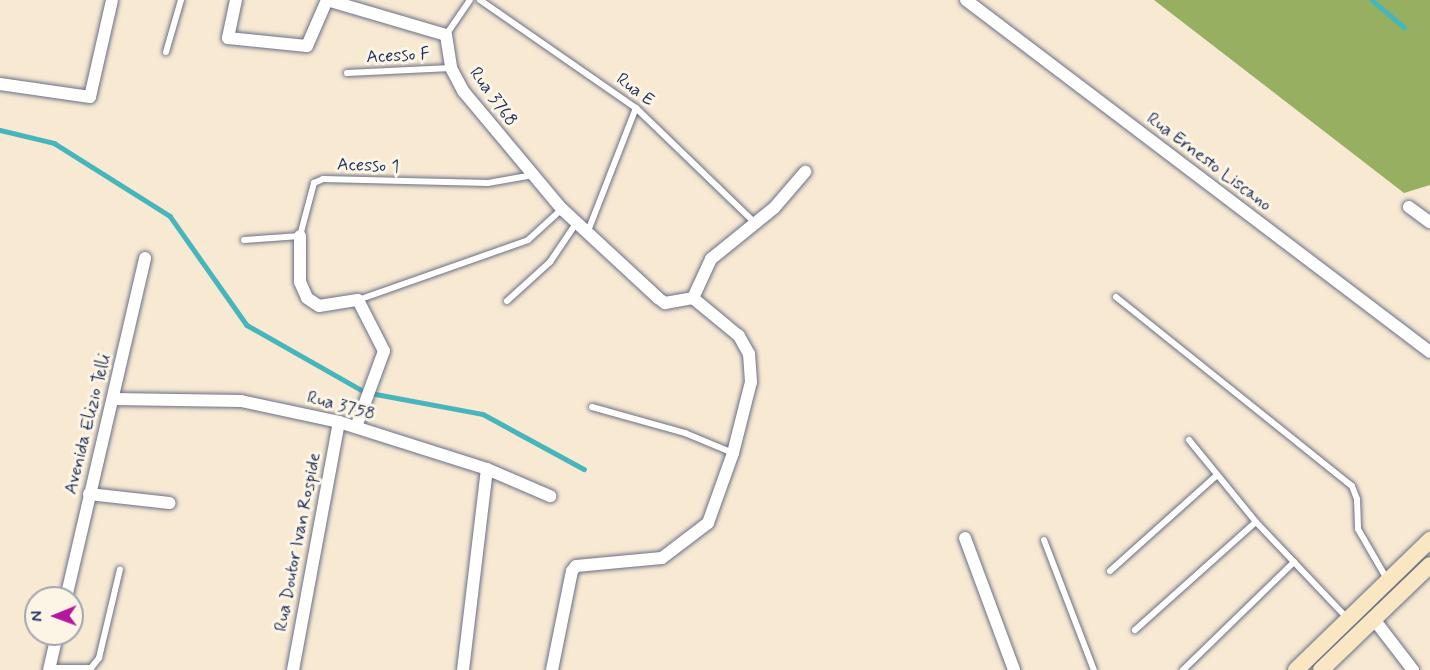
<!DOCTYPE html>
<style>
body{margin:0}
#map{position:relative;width:1430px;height:670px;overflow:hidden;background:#f8e9d3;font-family:Mynerve,sans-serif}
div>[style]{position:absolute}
.forest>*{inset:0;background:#96af60}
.stream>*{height:4.5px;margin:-2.25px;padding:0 2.25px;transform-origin:2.25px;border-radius:2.25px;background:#46b6bc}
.roads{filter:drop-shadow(0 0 2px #687087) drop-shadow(0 0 2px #687087)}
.lane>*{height:6px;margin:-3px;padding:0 3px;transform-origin:3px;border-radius:3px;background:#fff}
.street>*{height:12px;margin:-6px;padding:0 6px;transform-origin:6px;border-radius:6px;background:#fff}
.secondary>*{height:16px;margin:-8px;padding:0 8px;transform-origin:8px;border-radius:8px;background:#f9e7c3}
span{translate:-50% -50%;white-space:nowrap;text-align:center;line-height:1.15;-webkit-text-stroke:6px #fcf5e5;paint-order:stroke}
.street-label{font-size:18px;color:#1b2f5e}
.north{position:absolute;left:24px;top:586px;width:60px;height:60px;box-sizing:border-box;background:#fcf5e5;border:2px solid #a2a6af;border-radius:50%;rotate:269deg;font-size:16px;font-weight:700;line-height:24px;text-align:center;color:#1b2f5e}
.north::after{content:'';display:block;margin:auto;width:21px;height:27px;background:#b5179e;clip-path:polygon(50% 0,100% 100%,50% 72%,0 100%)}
</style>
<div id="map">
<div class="forest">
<i style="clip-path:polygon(1154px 0,1430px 0,1430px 185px,1404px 193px)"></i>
</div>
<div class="stream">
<i style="left:1372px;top:0;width:42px;rotate:40.2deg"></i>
<i style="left:0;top:130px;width:56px;rotate:13.5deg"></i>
<i style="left:54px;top:143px;width:137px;rotate:32.2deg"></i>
<i style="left:170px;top:216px;width:133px;rotate:54.8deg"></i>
<i style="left:247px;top:325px;width:136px;rotate:29.6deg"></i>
<i style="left:365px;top:392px;width:120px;rotate:10.6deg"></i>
<i style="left:483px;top:414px;width:115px;rotate:28.6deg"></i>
</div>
<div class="roads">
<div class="lane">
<i style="left:480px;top:0;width:190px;rotate:34.7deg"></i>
<i style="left:636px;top:108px;width:165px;rotate:44deg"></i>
<i style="left:446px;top:35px;width:42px;rotate:-55.6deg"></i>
<i style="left:166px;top:52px;width:54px;rotate:-73.9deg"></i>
<i style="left:347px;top:73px;width:104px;rotate:-2.8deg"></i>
<i style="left:588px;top:231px;width:132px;rotate:-68.7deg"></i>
<i style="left:244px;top:240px;width:56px;rotate:-4.1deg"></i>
<i style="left:300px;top:236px;width:55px;rotate:-75.2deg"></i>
<i style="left:314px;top:183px;width:10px;rotate:-24deg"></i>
<i style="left:323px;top:179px;width:165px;rotate:1.4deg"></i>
<i style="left:488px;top:183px;width:46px;rotate:-10.1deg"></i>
<i style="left:1116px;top:297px;width:302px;rotate:38.7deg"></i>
<i style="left:1352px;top:486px;width:14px;rotate:69deg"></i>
<i style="left:1357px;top:499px;width:30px;rotate:88deg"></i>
<i style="left:1358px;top:529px;width:58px;rotate:59.9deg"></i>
<i style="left:358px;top:300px;width:180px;rotate:-19.4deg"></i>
<i style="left:528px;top:240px;width:46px;rotate:-42.4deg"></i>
<i style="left:507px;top:301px;width:58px;rotate:-42.2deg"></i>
<i style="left:550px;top:262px;width:48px;rotate:-56deg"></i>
<i style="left:592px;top:407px;width:97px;rotate:15.6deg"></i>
<i style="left:685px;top:433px;width:52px;rotate:22.6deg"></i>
<i style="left:1189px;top:440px;width:106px;rotate:50.7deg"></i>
<i style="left:1256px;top:522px;width:132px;rotate:46.5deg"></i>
<i style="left:1044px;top:540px;width:139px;rotate:69deg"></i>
<i style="left:1110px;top:571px;width:142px;rotate:-41.9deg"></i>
<i style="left:1135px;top:630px;width:162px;rotate:-41.8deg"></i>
<i style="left:50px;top:668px;width:41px"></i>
<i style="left:91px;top:668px;width:13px;rotate:-51deg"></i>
<i style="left:99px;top:658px;width:91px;rotate:-76.7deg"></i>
<i style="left:1183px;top:670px;width:155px;rotate:-44.2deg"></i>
</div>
<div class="street">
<i style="left:236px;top:0;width:39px;rotate:102deg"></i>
<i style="left:228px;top:38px;width:79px;rotate:5.8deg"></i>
<i style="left:307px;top:46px;width:50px;rotate:-66.5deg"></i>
<i style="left:327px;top:0;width:124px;rotate:16.4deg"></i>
<i style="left:446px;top:35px;width:33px;rotate:81deg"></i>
<i style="left:451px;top:68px;width:27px;rotate:62deg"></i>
<i style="left:464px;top:92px;width:153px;rotate:50.1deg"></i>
<i style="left:562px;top:209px;width:131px;rotate:42.8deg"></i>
<i style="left:658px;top:298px;width:9px;rotate:36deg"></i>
<i style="left:665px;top:303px;width:28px;rotate:-10deg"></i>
<i style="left:966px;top:0;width:582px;rotate:37.18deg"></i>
<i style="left:0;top:84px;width:91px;rotate:8.2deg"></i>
<i style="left:90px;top:97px;width:99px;rotate:-77.2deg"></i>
<i style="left:1409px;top:207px;width:26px;rotate:36deg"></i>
<i style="left:300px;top:236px;width:46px;rotate:90deg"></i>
<i style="left:300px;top:282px;width:17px;rotate:66deg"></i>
<i style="left:307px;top:298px;width:14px;rotate:34deg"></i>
<i style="left:319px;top:306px;width:39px;rotate:-9deg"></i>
<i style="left:358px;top:300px;width:57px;rotate:63deg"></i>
<i style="left:384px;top:351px;width:81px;rotate:110.2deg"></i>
<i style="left:113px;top:399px;width:128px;rotate:0.9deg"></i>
<i style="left:241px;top:401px;width:100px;rotate:12.1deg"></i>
<i style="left:339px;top:422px;width:155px;rotate:17.6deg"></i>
<i style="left:487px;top:469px;width:69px;rotate:23.2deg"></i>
<i style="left:89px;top:494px;width:81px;rotate:6.4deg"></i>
<i style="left:965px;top:538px;width:141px;rotate:69.6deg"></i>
<i style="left:66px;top:598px;width:349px;rotate:-76.9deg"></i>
<i style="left:1373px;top:618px;width:66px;rotate:52.4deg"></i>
<i style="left:49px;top:670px;width:37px;rotate:-77deg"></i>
<i style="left:293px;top:670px;width:252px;rotate:-79.5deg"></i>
<i style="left:463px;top:670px;width:202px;rotate:-83.2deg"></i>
<i style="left:552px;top:670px;width:101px;rotate:-78.6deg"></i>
<i style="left:572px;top:571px;width:6px;rotate:-51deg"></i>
<i style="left:576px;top:566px;width:86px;rotate:-5.3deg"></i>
<i style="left:662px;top:558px;width:58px;rotate:-37.3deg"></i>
<i style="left:708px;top:523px;width:74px;rotate:-70.3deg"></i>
<i style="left:733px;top:453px;width:73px;rotate:-75.8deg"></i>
<i style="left:751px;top:382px;width:28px;rotate:-94deg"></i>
<i style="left:749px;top:354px;width:21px;rotate:-119deg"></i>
<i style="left:739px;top:336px;width:60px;rotate:-140.4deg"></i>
<i style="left:693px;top:298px;width:43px;rotate:-65.2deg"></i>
<i style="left:711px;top:259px;width:81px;rotate:-39deg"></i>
<i style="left:774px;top:208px;width:48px;rotate:-49.3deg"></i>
</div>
<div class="secondary">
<i style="left:1296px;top:670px;width:187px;rotate:-44.1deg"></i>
<i style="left:1321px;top:670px;width:151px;rotate:-43.9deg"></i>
</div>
</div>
<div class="street-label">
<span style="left:398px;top:56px;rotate:-3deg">Acesso F</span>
<span style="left:635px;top:90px;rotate:37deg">Rua E</span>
<span style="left:493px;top:97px;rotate:54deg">Rua 3768</span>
<span style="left:1209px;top:162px;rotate:37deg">Rua Ernesto Liscano</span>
<span style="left:368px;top:166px;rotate:2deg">Acesso 1</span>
<span style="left:341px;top:406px;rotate:15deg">Rua 3758</span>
<span style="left:88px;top:424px;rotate:-76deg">Avenida Elizio Telli</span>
<span style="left:298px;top:542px;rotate:-79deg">Rua Doutor Ivan Rospide</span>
</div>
<div class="north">N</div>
</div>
